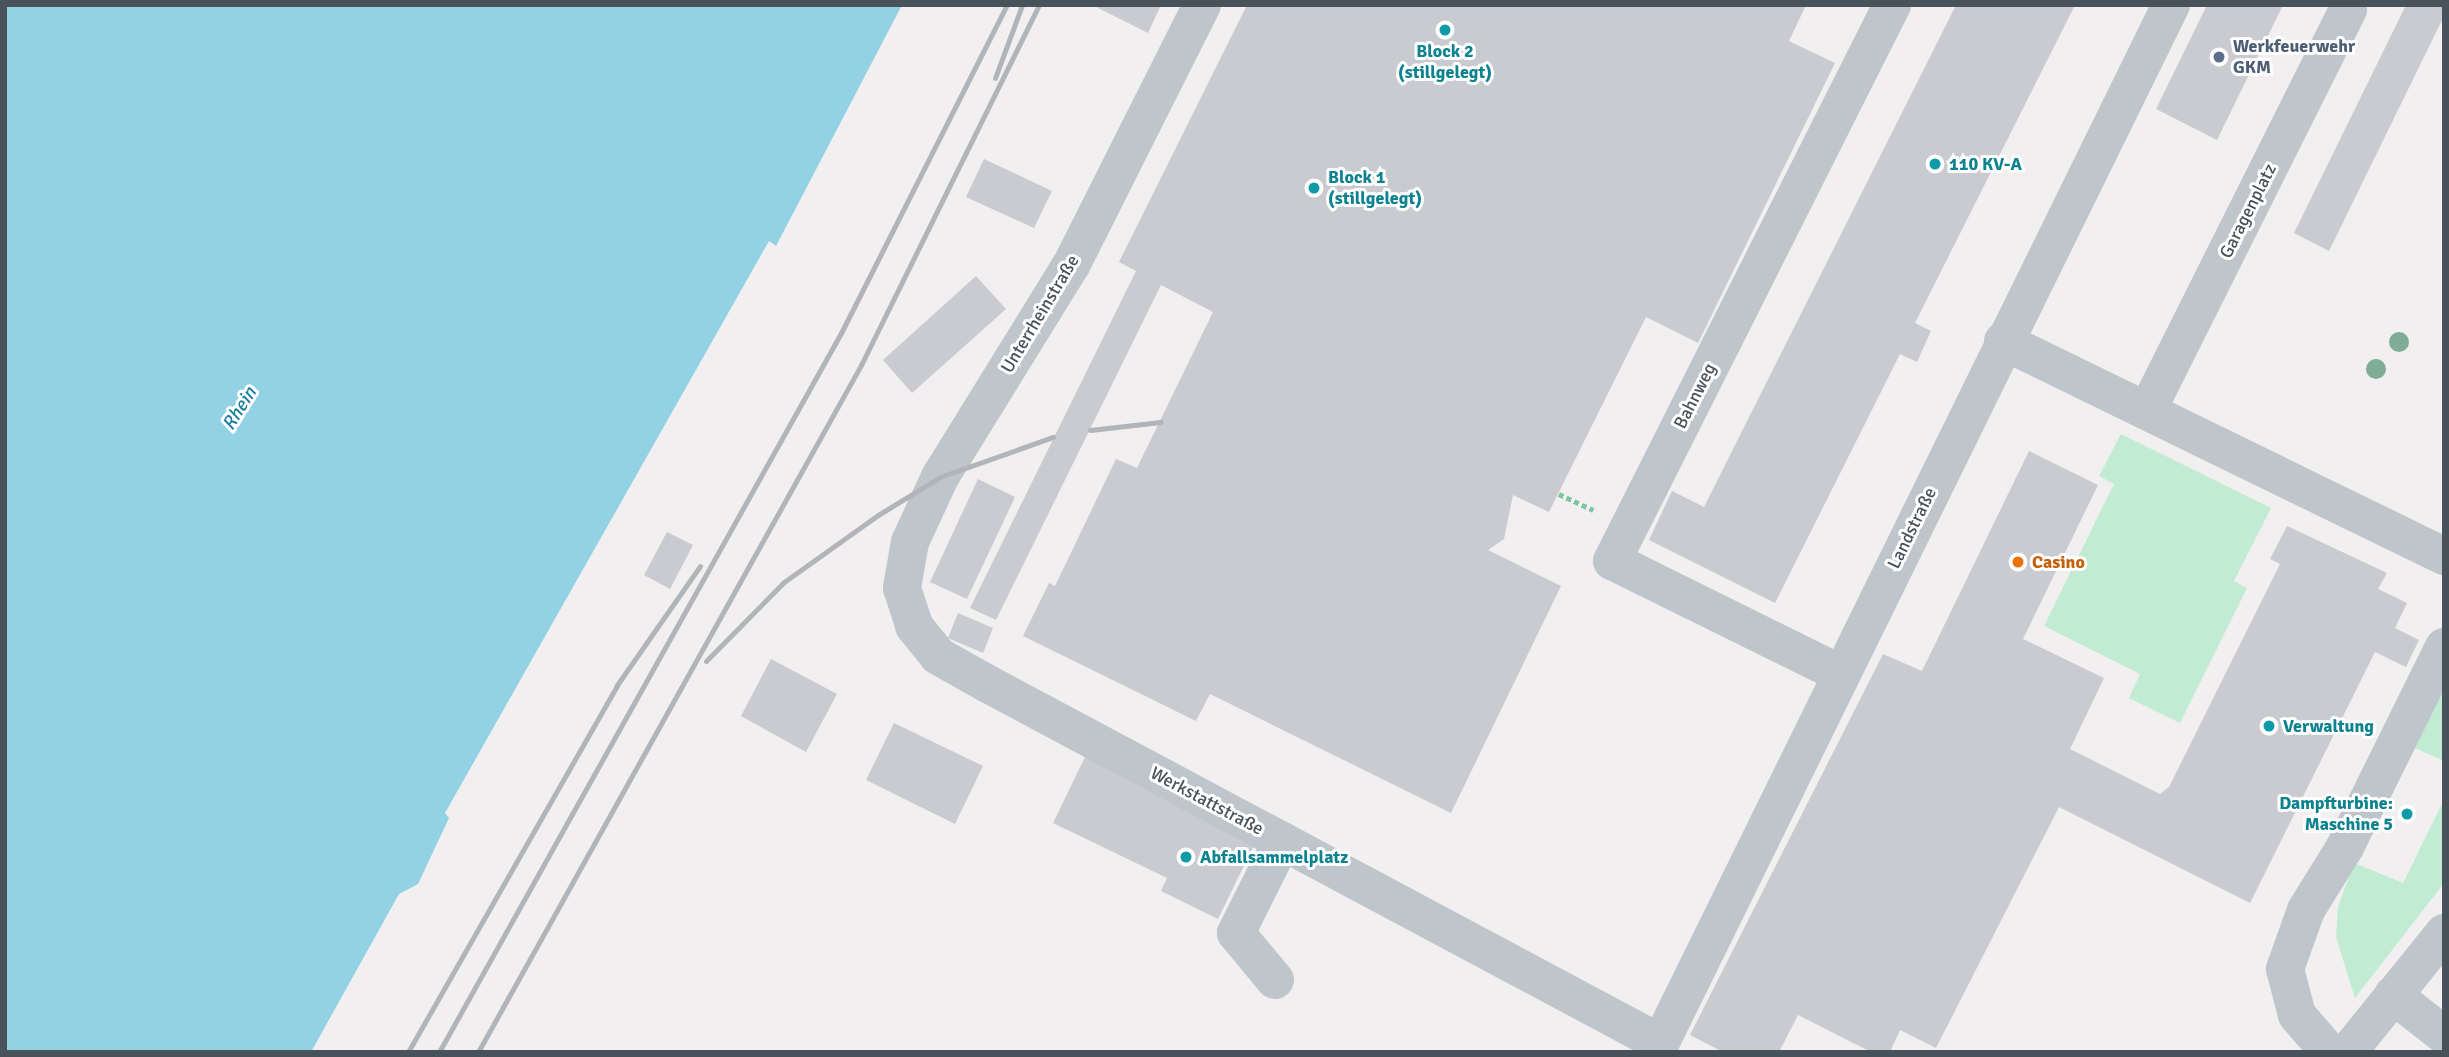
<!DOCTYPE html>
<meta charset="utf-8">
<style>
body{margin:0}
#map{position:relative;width:2449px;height:1057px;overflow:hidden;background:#f1efef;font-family:Signika,sans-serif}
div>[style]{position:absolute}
.green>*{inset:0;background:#c1ebd2}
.water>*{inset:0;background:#92d2e4}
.building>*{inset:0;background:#c9cbd1}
.path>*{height:4.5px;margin-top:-2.25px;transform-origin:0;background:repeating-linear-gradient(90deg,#7cc6a2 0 5px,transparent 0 8.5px)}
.minor>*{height:38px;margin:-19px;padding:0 19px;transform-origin:19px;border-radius:19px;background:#bec6cc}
.rail>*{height:5px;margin:-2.5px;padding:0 2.5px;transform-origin:2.5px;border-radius:2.5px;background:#b1b4b8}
.trees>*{width:20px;height:20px;margin:-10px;border-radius:50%;background:#7eac95}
.dots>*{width:19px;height:19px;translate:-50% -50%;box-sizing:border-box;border:4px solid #fff;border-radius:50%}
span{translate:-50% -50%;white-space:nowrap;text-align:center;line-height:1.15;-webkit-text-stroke:6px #fff;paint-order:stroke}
.service-label{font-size:18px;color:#4e5e75;font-weight:700}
.left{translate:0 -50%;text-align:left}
.culture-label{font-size:18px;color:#0d838f;font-weight:700}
.right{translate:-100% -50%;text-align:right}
.street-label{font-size:18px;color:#48525a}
.food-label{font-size:18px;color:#c56008;font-weight:700}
.water-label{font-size:19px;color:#197f9d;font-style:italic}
.frame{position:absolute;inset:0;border:7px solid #48525a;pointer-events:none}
</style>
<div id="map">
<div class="green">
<i style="clip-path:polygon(2121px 434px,2271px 508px,2234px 581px,2247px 588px,2180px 723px,2129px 698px,2140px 674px,2044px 626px,2114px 484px,2099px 476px)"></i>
<i style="clip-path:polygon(2444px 686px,2444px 761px,2413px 747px)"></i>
<i style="clip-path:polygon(2444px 800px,2444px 883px,2355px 998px,2336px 937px,2338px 907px,2354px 863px,2403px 883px)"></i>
</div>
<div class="water">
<i style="clip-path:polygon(5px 5px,902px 5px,776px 246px,769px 241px,445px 813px,449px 818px,418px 884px,399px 894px,311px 1052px,5px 1052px)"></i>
</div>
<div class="building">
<i style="clip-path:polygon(1092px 5px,1161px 5px,1148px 33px)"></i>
<i style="clip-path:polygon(1247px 5px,1806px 5px,1789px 41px,1835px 63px,1698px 343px,1646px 317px,1549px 512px,1513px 495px,1504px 539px,1488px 550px,1561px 586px,1451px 813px,1210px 694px,1196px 721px,1023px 636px,1049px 583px,1055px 586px,1116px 459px,1137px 468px,1213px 312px,1161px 285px,996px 620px,970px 608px,1136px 271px,1119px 262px)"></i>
<i style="clip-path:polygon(1956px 5px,2075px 5px,1915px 323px,1931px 331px,1917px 362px,1900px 354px,1775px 603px,1649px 540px,1672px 491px,1704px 507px)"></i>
<i style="clip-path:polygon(2207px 5px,2283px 5px,2217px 140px,2156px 109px)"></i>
<i style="clip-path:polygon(2406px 5px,2443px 5px,2444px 16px,2329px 251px,2294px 233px)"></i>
<i style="clip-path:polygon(984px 159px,1052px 191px,1034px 228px,966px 197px)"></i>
<i style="clip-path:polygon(976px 276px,1006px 309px,912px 393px,883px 360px)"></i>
<i style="clip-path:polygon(2029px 451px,2098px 485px,2023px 639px,2104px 678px,2070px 749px,2160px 794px,2169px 787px,2280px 564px,2270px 559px,2287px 526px,2387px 573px,2378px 589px,2407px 603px,2395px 628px,2419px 640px,2406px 667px,2375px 652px,2250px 903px,2059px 807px,1936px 1048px,1900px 1030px,1890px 1052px,1871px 1052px,1798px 1015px,1779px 1052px,1723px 1052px,1690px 1035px,1883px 654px,1922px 671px)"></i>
<i style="clip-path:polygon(978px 479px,1015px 497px,967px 599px,930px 582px)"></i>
<i style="clip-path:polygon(667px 532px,693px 545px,670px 589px,644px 575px)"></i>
<i style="clip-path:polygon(958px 613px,993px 628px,983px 653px,948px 638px)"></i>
<i style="clip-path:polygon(771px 659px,837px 694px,806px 752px,741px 716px)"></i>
<i style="clip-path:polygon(894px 723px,983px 766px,955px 824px,866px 780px)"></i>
<i style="clip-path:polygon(1086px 755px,1258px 837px,1218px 919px,1161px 891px,1167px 878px,1053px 823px)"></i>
</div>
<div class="path">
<i style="left:1559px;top:494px;width:38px;rotate:25deg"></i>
</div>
<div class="minor">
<i style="left:1202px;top:5px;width:291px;rotate:116.7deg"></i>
<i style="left:1071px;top:265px;width:249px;rotate:121.7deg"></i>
<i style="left:940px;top:477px;width:72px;rotate:114.8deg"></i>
<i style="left:910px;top:542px;width:47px;rotate:99.9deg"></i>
<i style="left:902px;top:588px;width:40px;rotate:72deg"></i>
<i style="left:914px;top:626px;width:38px;rotate:51deg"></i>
<i style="left:938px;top:656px;width:57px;rotate:29.2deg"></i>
<i style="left:988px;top:684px;width:762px;rotate:28.11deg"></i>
<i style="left:2003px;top:341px;width:491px;rotate:26deg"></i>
<i style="left:2147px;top:411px;width:449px;rotate:-63.4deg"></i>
<i style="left:1839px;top:673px;width:253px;rotate:-153.7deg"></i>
<i style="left:1612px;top:561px;width:623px;rotate:-63.27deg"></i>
<i style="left:1275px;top:980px;width:61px;rotate:-129.7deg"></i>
<i style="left:1236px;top:933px;width:103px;rotate:-63.4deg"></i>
<i style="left:2393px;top:995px;width:65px;rotate:38.1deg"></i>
<i style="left:1656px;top:1052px;width:1167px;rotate:-63.81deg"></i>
<i style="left:2329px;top:1052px;width:49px;rotate:-130.9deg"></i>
<i style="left:2297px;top:1015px;width:48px;rotate:-104.6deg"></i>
<i style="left:2285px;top:969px;width:63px;rotate:-70.4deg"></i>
<i style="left:2306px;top:910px;width:74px;rotate:-58.2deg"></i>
<i style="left:2345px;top:847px;width:223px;rotate:-63.7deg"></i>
<i style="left:2348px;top:1052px;width:153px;rotate:-51.1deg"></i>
</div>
<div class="rail">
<i style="left:995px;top:78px;width:78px;rotate:-69.7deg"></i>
<i style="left:1090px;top:430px;width:71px;rotate:-6.4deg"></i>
<i style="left:706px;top:661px;width:111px;rotate:-45.4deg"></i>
<i style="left:784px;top:582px;width:115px;rotate:-35.5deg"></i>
<i style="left:878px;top:515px;width:73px;rotate:-31.5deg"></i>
<i style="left:940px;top:477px;width:120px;rotate:-19.5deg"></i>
<i style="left:408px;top:1052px;width:422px;rotate:-60.3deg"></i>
<i style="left:617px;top:685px;width:145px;rotate:-55.1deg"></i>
<i style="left:439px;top:1052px;width:824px;rotate:-60.79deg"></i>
<i style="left:841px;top:333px;width:368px;rotate:-63.2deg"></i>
<i style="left:478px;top:1052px;width:787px;rotate:-60.86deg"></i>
<i style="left:861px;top:365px;width:402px;rotate:-63.7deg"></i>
</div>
<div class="trees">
<i style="left:2399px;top:342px"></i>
<i style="left:2376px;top:369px"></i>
</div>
<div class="dots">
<i style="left:1445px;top:30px;background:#0f9aa8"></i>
<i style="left:2219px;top:57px;background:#5c6f8a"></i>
<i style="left:1935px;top:164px;background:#0f9aa8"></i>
<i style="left:1314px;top:188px;background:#0f9aa8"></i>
<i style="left:2018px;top:562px;background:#e8710a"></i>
<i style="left:2269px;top:726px;background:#0f9aa8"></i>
<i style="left:2407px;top:814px;background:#0f9aa8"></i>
<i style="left:1186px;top:857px;background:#0f9aa8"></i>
</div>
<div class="service-label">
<span class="left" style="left:2233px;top:57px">Werkfeuerwehr<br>GKM</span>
</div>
<div class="culture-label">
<span style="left:1445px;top:62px">Block 2<br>(stillgelegt)</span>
<span class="left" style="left:1949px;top:164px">110 KV-A</span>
<span class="left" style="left:1328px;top:188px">Block 1<br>(stillgelegt)</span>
<span class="left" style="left:2283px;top:726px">Verwaltung</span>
<span class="right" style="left:2393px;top:814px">Dampfturbine:<br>Maschine 5</span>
<span class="left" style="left:1200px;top:857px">Abfallsammelplatz</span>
</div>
<div class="street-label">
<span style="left:2248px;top:211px;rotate:-63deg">Garagenplatz</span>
<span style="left:1040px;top:314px;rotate:-59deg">Unterrheinstraße</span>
<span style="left:1695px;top:396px;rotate:-63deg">Bahnweg</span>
<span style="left:1912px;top:528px;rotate:-64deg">Landstraße</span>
<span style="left:1207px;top:801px;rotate:28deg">Werkstattstraße</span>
</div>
<div class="food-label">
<span class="left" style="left:2032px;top:562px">Casino</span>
</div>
<div class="water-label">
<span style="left:240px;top:409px;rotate:-58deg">Rhein</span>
</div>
<div class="frame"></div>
</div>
